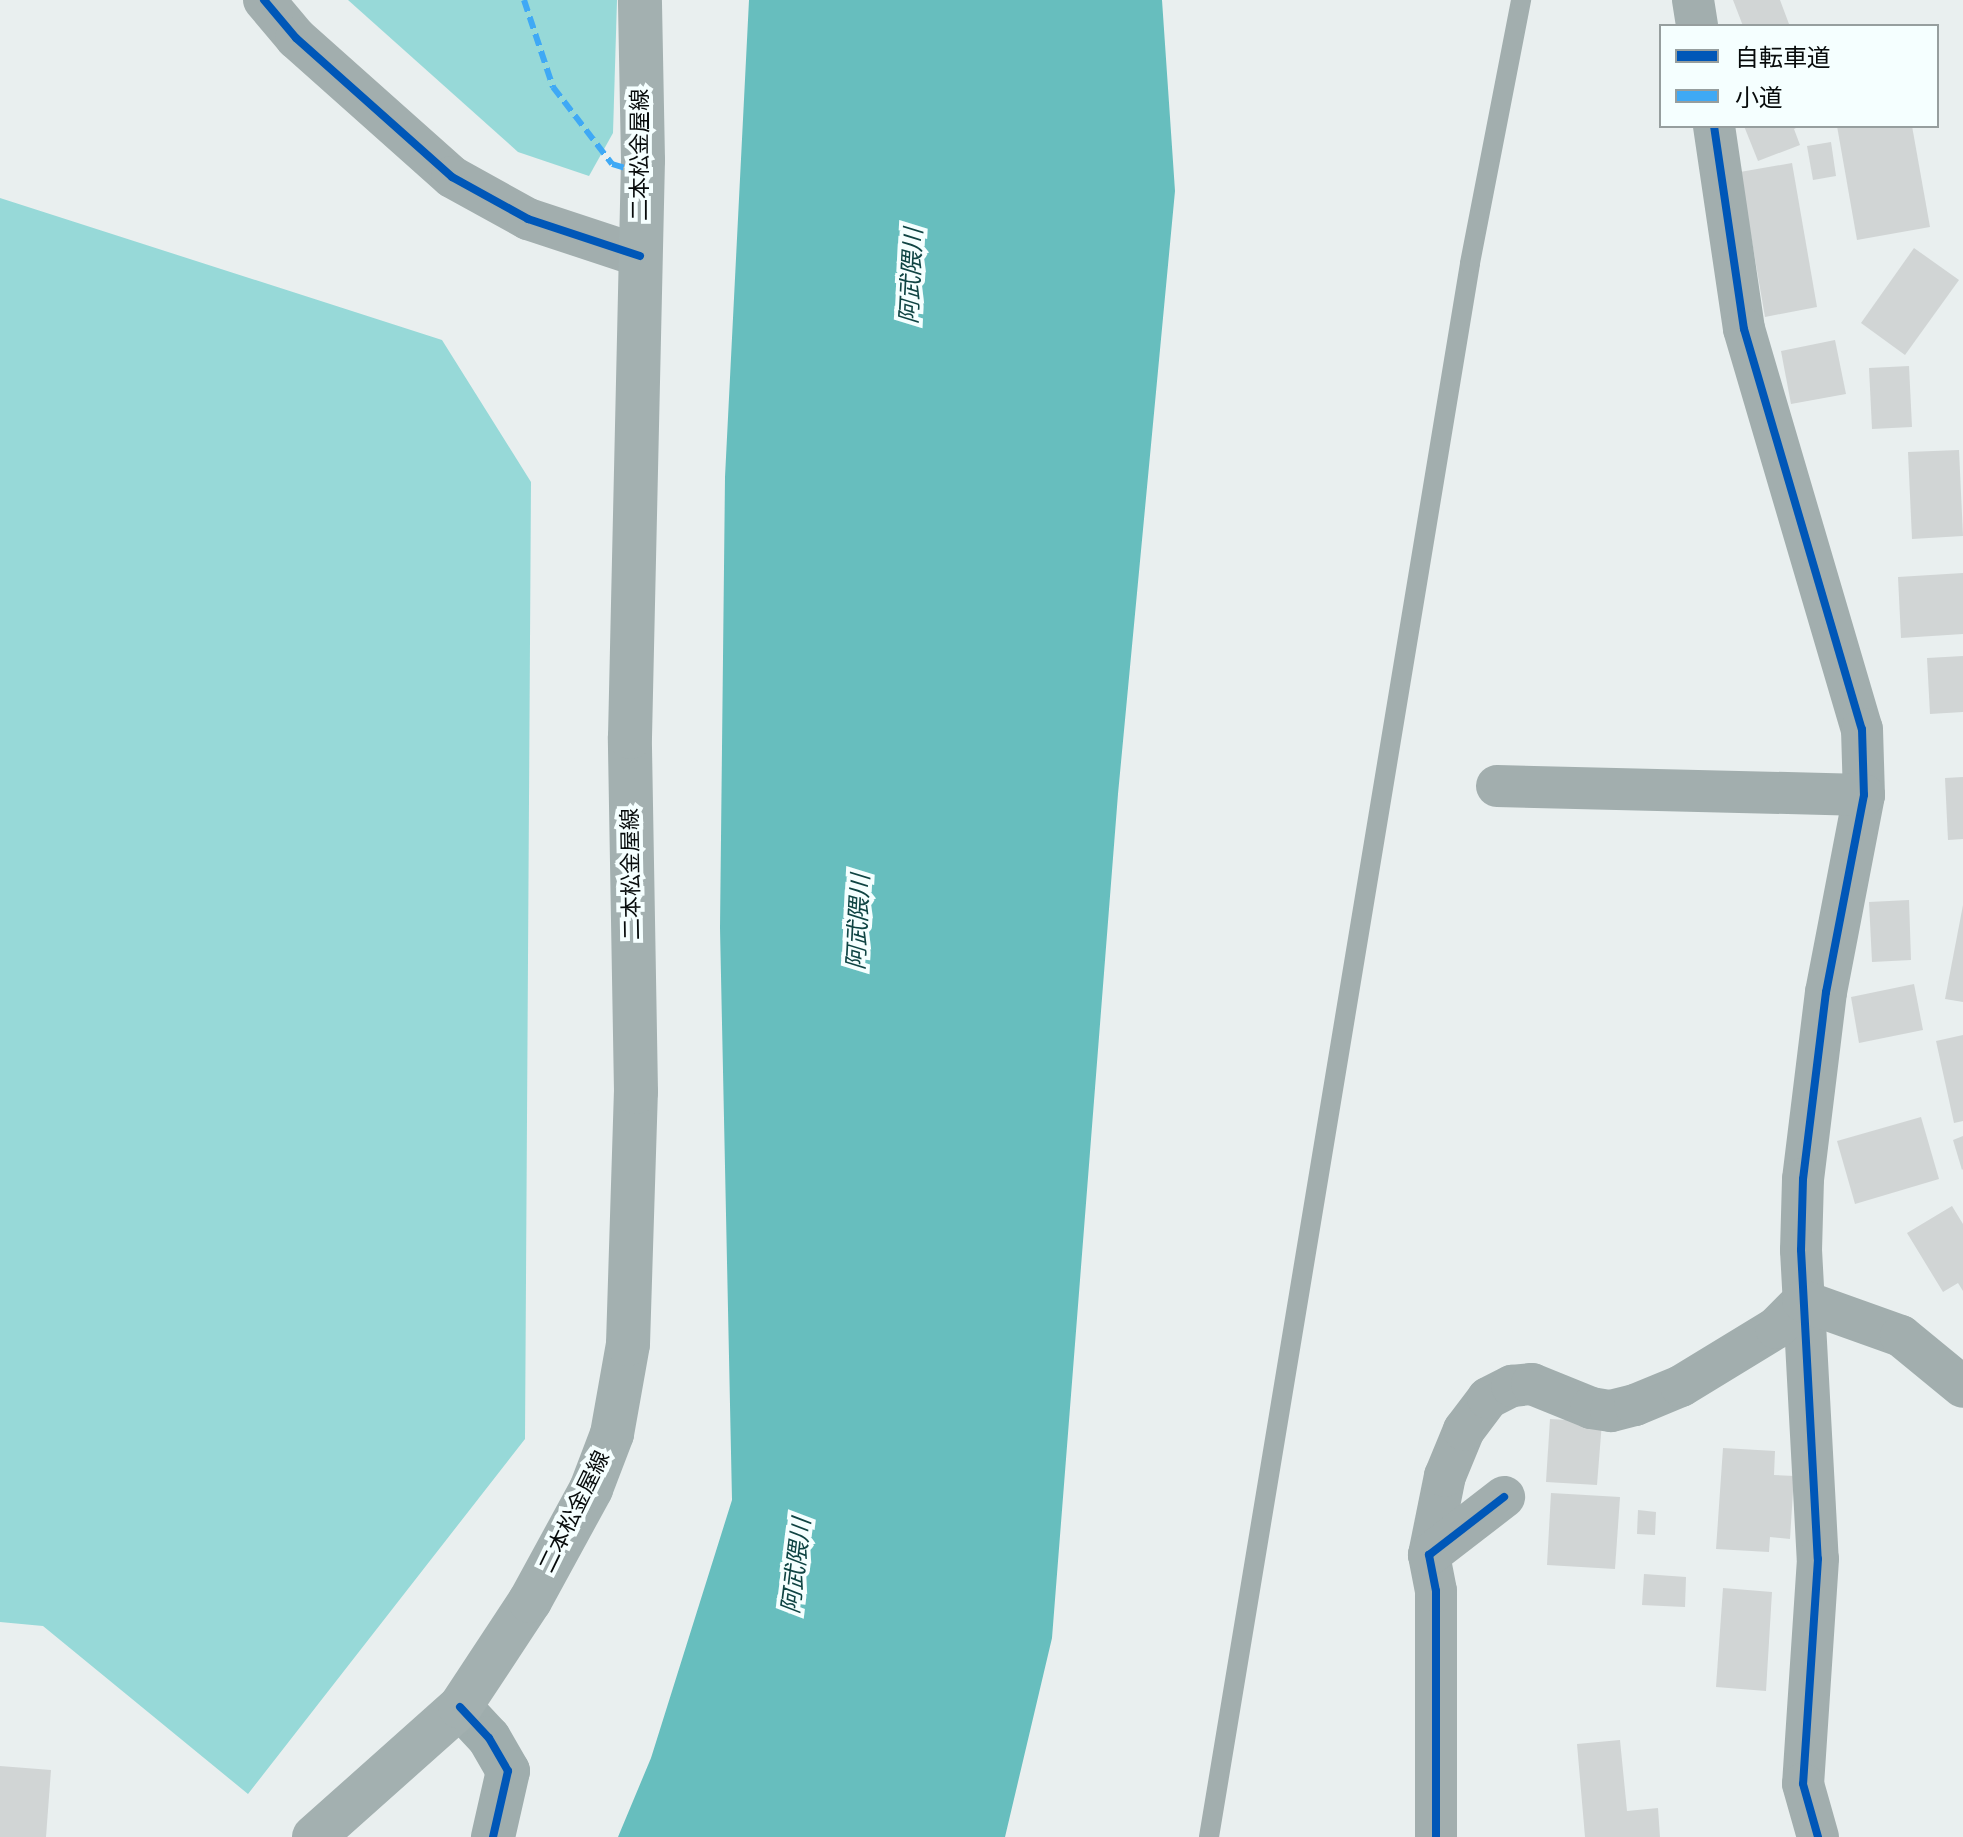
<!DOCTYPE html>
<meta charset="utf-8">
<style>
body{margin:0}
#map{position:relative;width:1963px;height:1837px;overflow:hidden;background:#e9efef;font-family:"Nunito Sans","Noto Sans JP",sans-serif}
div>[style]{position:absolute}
.forest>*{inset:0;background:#97d9d8}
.water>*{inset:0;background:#67bebe}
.building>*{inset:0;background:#d1d5d5}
.lane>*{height:20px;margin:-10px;padding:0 10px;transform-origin:10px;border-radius:10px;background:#a2aeae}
.street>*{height:42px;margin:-21px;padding:0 21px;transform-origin:21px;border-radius:21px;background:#a2aeae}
.secondary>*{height:44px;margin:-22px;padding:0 22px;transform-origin:22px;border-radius:22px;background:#9fadad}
.primary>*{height:44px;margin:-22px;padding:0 22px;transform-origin:22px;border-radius:22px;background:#a3b0b0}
.quiet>*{height:6px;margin-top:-3px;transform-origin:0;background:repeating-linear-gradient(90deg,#3fa9f5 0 12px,transparent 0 18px)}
.cycleway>*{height:8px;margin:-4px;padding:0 4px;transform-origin:4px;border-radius:4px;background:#0057b8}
span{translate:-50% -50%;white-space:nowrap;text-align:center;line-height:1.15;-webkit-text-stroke:8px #f5ffff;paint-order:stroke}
.street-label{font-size:22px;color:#080c0c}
.water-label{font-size:24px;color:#0f4443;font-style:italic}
.legend{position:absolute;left:1659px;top:24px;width:280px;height:104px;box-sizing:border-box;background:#f5ffff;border:2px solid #969e9e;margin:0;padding:10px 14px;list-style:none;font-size:24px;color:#080c0c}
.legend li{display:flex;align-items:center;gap:16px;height:40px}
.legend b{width:40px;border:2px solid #969e9e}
</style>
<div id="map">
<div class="forest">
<i style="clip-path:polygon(348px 0,617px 0,613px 133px,589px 176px,518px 152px)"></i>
<i style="clip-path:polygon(0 198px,442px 340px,531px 482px,525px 1439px,248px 1794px,43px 1626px,0 1622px)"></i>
</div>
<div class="water">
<i style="clip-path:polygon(749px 0,1162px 0,1175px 191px,1118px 794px,1052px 1638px,1005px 1837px,618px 1837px,651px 1758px,732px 1500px,720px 928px,725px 477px)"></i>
</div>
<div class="building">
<i style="clip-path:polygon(1733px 0,1780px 0,1789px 24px,1743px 26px)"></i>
<i style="clip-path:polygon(1744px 126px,1800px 126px,1794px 129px,1800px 145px,1758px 161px)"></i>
<i style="clip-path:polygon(1837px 126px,1912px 126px,1930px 227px,1857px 240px)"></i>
<i style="clip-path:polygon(1831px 142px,1836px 176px,1813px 180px,1807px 146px)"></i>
<i style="clip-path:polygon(1792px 163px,1817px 307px,1765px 317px,1740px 172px)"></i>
<i style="clip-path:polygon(1914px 248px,1959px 280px,1905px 355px,1861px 323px)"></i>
<i style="clip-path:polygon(1835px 340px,1846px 394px,1791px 404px,1781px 351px)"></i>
<i style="clip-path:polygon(1909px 366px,1912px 427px,1872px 429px,1869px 368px)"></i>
<i style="clip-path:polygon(1959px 450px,1963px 536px,1912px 539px,1908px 452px)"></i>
<i style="clip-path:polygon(1963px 573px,1963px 634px,1901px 638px,1898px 577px)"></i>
<i style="clip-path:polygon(1963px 656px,1963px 712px,1930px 714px,1927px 658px)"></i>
<i style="clip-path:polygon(1963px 777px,1963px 839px,1948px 840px,1945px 778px)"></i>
<i style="clip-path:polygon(1909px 900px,1911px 960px,1872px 962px,1869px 902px)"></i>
<i style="clip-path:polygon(1963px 905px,1963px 1002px,1945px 999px)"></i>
<i style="clip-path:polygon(1914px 984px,1923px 1030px,1859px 1043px,1851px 997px)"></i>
<i style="clip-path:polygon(1963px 1035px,1963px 1121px,1954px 1123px,1936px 1041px)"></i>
<i style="clip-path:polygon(1921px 1117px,1939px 1179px,1855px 1204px,1837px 1141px)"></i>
<i style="clip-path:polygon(1963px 1136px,1963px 1169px,1962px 1170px,1953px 1140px)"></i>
<i style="clip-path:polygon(1952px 1206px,1963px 1224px,1963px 1291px,1958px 1283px,1943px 1292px,1907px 1233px)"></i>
<i style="clip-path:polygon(1550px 1419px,1602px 1422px,1597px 1485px,1546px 1482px)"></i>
<i style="clip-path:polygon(1723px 1448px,1775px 1451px,1774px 1475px,1794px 1476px,1790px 1539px,1770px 1537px,1769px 1552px,1716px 1549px)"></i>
<i style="clip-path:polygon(1551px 1493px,1620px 1497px,1615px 1569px,1547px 1565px)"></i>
<i style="clip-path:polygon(1638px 1510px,1656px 1512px,1655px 1535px,1637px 1534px)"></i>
<i style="clip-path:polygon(1644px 1574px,1686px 1577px,1685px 1607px,1642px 1605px)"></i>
<i style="clip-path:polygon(1723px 1588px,1772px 1592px,1766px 1691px,1716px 1687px)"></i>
<i style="clip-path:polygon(1620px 1740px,1627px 1811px,1658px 1808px,1660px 1837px,1585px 1837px,1577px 1744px)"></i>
<i style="clip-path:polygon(0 1766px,51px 1770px,46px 1837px,0 1837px)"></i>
</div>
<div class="lane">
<i style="left:1209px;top:1837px;width:1595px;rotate:-80.58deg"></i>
<i style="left:1470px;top:263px;width:268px;rotate:-79deg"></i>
</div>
<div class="street">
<i style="left:264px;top:0;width:50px;rotate:49.9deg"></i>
<i style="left:296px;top:38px;width:209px;rotate:41.7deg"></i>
<i style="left:452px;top:177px;width:87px;rotate:28.9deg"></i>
<i style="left:528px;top:219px;width:118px;rotate:18.3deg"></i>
<i style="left:1693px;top:0;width:26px;rotate:81deg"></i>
<i style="left:1714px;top:126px;width:205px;rotate:81.6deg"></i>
<i style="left:1744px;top:329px;width:417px;rotate:73.6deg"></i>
<i style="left:1862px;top:729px;width:66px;rotate:88.3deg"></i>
<i style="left:1864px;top:795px;width:201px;rotate:100.9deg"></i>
<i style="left:1826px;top:992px;width:188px;rotate:97deg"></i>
<i style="left:1803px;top:1179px;width:71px;rotate:91.6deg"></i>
<i style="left:1801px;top:1250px;width:309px;rotate:86.9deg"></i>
<i style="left:1818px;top:1559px;width:225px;rotate:93.8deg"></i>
<i style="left:1803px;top:1784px;width:55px;rotate:74.2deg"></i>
<i style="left:1497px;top:786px;width:367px;rotate:1.4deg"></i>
<i style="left:1429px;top:1555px;width:81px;rotate:-78.6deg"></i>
<i style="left:1445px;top:1476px;width:50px;rotate:-67.6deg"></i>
<i style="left:1464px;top:1430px;width:40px;rotate:-53deg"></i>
<i style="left:1488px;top:1398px;width:27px;rotate:-27deg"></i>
<i style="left:1512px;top:1386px;width:20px;rotate:-6deg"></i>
<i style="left:1532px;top:1384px;width:64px;rotate:22.1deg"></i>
<i style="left:1591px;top:1408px;width:20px;rotate:9deg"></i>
<i style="left:1611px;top:1411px;width:25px;rotate:-14deg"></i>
<i style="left:1635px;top:1405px;width:50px;rotate:-22.4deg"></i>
<i style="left:1681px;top:1386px;width:111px;rotate:-31.4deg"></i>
<i style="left:1776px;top:1328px;width:38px;rotate:-45deg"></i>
<i style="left:1803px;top:1301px;width:104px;rotate:19.7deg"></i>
<i style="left:1901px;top:1336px;width:80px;rotate:39.4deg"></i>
<i style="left:1436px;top:1837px;width:246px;rotate:-90deg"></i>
<i style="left:1436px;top:1591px;width:37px;rotate:-101deg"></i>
<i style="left:1429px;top:1555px;width:95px;rotate:-37.7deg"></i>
</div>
<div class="secondary">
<i style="left:460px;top:1707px;width:42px;rotate:46.9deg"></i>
<i style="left:489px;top:1738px;width:38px;rotate:60deg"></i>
<i style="left:508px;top:1771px;width:68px;rotate:102.8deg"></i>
</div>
<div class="primary">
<i style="left:314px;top:1837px;width:195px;rotate:-41.7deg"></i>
<i style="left:460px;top:1707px;width:127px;rotate:-56.6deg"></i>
<i style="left:530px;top:1601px;width:128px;rotate:-61.4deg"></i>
<i style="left:591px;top:1489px;width:59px;rotate:-69.1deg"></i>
<i style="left:612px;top:1434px;width:91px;rotate:-79.9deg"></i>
<i style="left:628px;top:1344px;width:252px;rotate:-88.2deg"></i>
<i style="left:636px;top:1092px;width:355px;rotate:-91deg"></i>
<i style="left:630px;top:737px;width:577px;rotate:-88.71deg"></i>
<i style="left:643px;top:160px;width:160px;rotate:-91.1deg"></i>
</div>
<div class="quiet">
<i style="left:524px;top:0;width:92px;rotate:71.6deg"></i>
<i style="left:553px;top:87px;width:97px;rotate:52.5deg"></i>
<i style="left:612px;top:164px;width:17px;rotate:17deg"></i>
<i style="left:628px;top:169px;width:17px;rotate:-31deg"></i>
</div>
<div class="cycleway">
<i style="left:264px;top:0;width:50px;rotate:49.9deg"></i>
<i style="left:296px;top:38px;width:209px;rotate:41.7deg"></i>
<i style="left:452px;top:177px;width:87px;rotate:28.9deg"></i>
<i style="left:528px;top:219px;width:118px;rotate:18.3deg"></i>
<i style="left:1714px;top:126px;width:205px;rotate:81.6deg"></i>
<i style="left:1744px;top:329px;width:417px;rotate:73.6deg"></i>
<i style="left:1862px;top:729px;width:66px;rotate:88.3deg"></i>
<i style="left:1864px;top:795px;width:201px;rotate:100.9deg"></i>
<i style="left:1826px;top:992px;width:188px;rotate:97deg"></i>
<i style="left:1803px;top:1179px;width:71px;rotate:91.6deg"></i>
<i style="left:1801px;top:1250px;width:309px;rotate:86.9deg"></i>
<i style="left:1818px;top:1559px;width:225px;rotate:93.8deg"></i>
<i style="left:1803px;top:1784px;width:55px;rotate:74.2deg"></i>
<i style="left:460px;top:1707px;width:42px;rotate:46.9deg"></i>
<i style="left:489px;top:1738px;width:38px;rotate:60deg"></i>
<i style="left:508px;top:1771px;width:68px;rotate:102.8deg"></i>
<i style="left:1436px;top:1837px;width:246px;rotate:-90deg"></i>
<i style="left:1436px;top:1591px;width:37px;rotate:-101deg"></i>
<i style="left:1429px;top:1555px;width:95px;rotate:-37.7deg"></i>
</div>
<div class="street-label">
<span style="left:641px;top:155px;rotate:-90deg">二本松金屋線</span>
<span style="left:632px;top:874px;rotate:-91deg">二本松金屋線</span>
<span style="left:575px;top:1512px;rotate:-64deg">二本松金屋線</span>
</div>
<div class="water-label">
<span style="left:912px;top:276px;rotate:-87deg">阿武隈川</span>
<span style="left:859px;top:922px;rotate:-87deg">阿武隈川</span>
<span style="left:797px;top:1566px;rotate:-83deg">阿武隈川</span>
</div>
<ul class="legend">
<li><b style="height:10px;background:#0057b8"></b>自転車道</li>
<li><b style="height:10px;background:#3fa9f5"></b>小道</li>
</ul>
</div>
